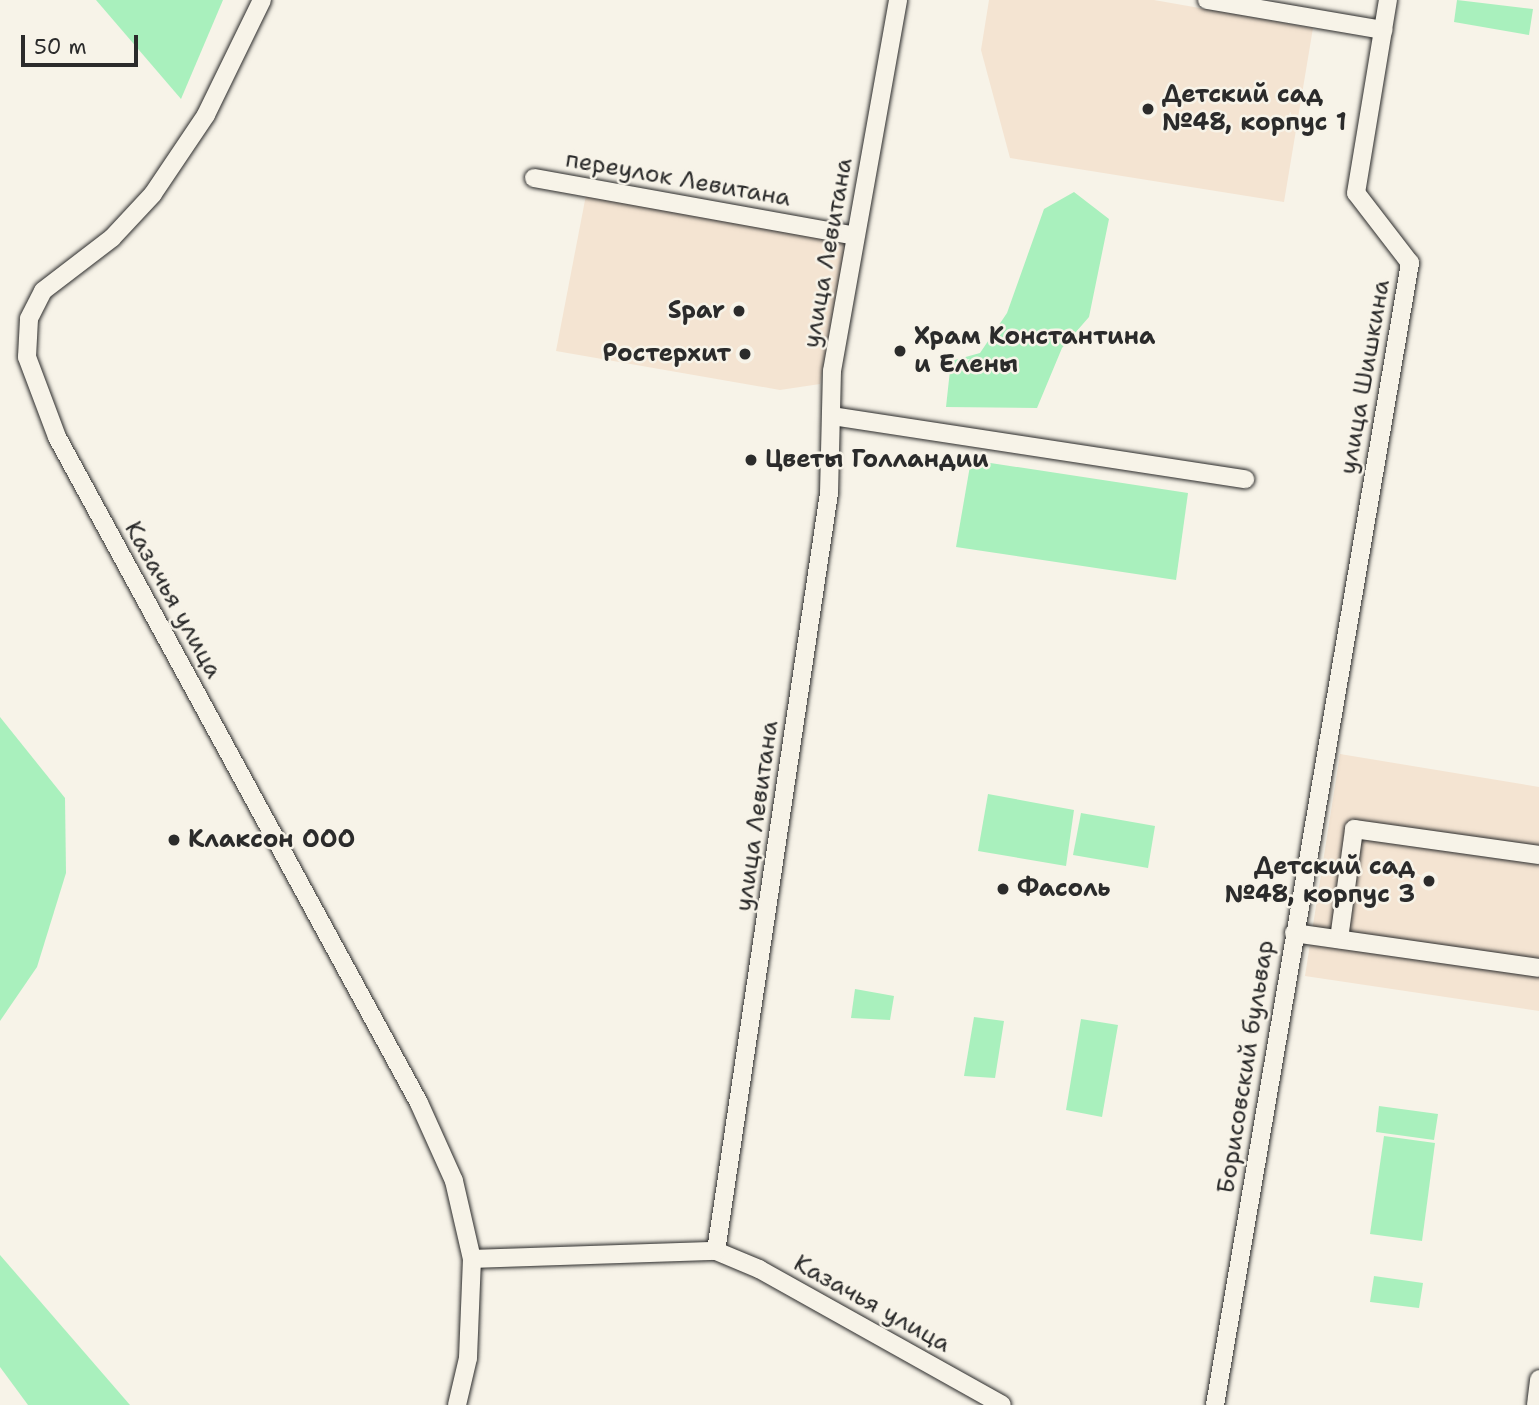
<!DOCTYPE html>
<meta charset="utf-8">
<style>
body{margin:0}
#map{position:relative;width:1539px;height:1405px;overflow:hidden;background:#f7f3e8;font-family:"Shantell Sans",sans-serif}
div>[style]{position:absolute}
.built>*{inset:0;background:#f4e4d2}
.green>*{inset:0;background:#a9f0bd}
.roads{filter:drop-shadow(0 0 2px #2b2b2b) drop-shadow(0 0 2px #2b2b2b)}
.minor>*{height:18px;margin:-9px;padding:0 9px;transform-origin:9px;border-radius:9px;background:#f7f3e8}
.dots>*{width:19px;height:19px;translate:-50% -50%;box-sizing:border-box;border:4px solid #f7f3e8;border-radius:50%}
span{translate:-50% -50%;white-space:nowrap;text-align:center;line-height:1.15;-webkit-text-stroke:5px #f7f3e8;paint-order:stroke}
.poi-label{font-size:24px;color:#2b2b2b;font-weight:700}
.left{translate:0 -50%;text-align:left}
.right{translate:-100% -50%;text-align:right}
.street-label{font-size:24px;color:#2b2b2b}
.scale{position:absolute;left:21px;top:35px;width:117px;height:32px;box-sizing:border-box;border:4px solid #2b2b2b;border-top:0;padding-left:9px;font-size:21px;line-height:24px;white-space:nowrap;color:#2b2b2b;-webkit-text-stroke:5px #f7f3e8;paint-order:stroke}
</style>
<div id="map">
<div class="built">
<i style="clip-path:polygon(989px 0,1154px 0,1313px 28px,1284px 202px,1010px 158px,981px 50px)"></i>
<i style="clip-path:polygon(586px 195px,846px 241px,820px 384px,780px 390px,556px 351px)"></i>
<i style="clip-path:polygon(1340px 754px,1539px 787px,1539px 1011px,1305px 976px)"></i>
</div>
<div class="green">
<i style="clip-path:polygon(96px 0,223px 0,181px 99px)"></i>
<i style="clip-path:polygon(1457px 0,1533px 9px,1529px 35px,1454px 22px)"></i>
<i style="clip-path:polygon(1074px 192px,1109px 219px,1089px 317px,1062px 348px,1037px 408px,946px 407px,951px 361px,980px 353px,1007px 313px,1044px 209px)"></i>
<i style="clip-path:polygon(971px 460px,1188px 493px,1176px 580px,956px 547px)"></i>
<i style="clip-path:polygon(0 717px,65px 798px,66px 873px,37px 967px,0 1021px)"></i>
<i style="clip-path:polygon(988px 794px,1074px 810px,1066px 866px,978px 851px)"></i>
<i style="clip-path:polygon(1081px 813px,1155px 826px,1148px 868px,1073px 855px)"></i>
<i style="clip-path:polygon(855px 989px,894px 996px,890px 1020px,851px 1018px)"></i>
<i style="clip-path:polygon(974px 1017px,1004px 1021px,995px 1078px,964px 1076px)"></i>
<i style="clip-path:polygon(1081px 1019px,1118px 1025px,1102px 1117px,1066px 1110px)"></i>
<i style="clip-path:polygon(1379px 1106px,1438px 1114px,1434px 1140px,1376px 1132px)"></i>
<i style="clip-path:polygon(1384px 1136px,1435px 1143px,1422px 1241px,1370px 1234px)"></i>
<i style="clip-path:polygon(0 1255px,130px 1405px,28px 1405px,0 1367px)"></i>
<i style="clip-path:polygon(1374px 1276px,1423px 1283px,1419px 1308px,1370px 1302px)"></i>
</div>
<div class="roads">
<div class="minor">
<i style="left:262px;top:0;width:128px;rotate:116deg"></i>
<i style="left:206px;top:115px;width:95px;rotate:123.9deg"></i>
<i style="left:153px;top:194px;width:60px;rotate:133deg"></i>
<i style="left:112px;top:238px;width:87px;rotate:142.5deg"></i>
<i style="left:43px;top:291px;width:31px;rotate:117deg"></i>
<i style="left:29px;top:319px;width:38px;rotate:93deg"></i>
<i style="left:27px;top:357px;width:85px;rotate:69.4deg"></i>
<i style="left:57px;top:437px;width:758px;rotate:61.47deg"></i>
<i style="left:419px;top:1103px;width:85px;rotate:65.8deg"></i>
<i style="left:454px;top:1181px;width:80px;rotate:77deg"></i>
<i style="left:1207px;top:0;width:179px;rotate:9.7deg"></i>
<i style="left:534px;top:178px;width:326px;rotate:10.2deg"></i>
<i style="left:832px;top:416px;width:418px;rotate:8.7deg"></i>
<i style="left:1294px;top:933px;width:247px;rotate:8.1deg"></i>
<i style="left:1339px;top:939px;width:111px;rotate:-82.2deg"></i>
<i style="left:1354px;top:829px;width:187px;rotate:8deg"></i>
<i style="left:716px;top:1251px;width:47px;rotate:22.7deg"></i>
<i style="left:759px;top:1269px;width:278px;rotate:29.2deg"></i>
<i style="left:457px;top:1405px;width:48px;rotate:-76.8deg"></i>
<i style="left:468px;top:1358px;width:99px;rotate:-87.7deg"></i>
<i style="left:472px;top:1259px;width:244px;rotate:-1.9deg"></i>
<i style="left:716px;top:1251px;width:766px;rotate:-81.52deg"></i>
<i style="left:829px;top:493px;width:122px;rotate:-88.6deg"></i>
<i style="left:832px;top:371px;width:377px;rotate:-79.9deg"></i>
<i style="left:1215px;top:1405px;width:1159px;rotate:-80.31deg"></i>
<i style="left:1410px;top:263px;width:88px;rotate:-127.6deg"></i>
<i style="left:1356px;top:193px;width:196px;rotate:-80.6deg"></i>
<i style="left:1536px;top:1405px;width:26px;rotate:-83deg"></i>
</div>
</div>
<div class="dots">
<i style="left:1148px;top:109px;background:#2b2b2b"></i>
<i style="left:739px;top:311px;background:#2b2b2b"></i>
<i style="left:900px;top:351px;background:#2b2b2b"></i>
<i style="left:745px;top:354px;background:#2b2b2b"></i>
<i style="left:751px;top:460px;background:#2b2b2b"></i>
<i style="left:174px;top:840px;background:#2b2b2b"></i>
<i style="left:1429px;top:881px;background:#2b2b2b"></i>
<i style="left:1003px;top:889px;background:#2b2b2b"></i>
</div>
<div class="poi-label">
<span class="left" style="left:1162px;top:109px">Детский сад<br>№48, корпус 1</span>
<span class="right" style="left:725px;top:311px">Spar</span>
<span class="left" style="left:914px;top:351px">Храм Константина<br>и Елены</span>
<span class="right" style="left:731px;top:354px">Ростерхит</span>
<span class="left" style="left:765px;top:460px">Цветы Голландии</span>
<span class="left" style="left:188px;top:840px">Клаксон ООО</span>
<span class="right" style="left:1415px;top:881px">Детский сад<br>№48, корпус 3</span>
<span class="left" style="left:1017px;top:889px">Фасоль</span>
</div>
<div class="street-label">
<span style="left:678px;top:179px;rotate:10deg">переулок Левитана</span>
<span style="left:828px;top:253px;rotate:-80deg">улица Левитана</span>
<span style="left:1365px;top:377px;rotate:-80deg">улица Шишкина</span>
<span style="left:173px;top:600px;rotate:61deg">Казачья улица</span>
<span style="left:757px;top:816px;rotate:-82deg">улица Левитана</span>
<span style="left:1246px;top:1067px;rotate:-81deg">Борисовский бульвар</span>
<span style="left:872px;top:1304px;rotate:29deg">Казачья улица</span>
</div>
<div class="scale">50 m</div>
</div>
